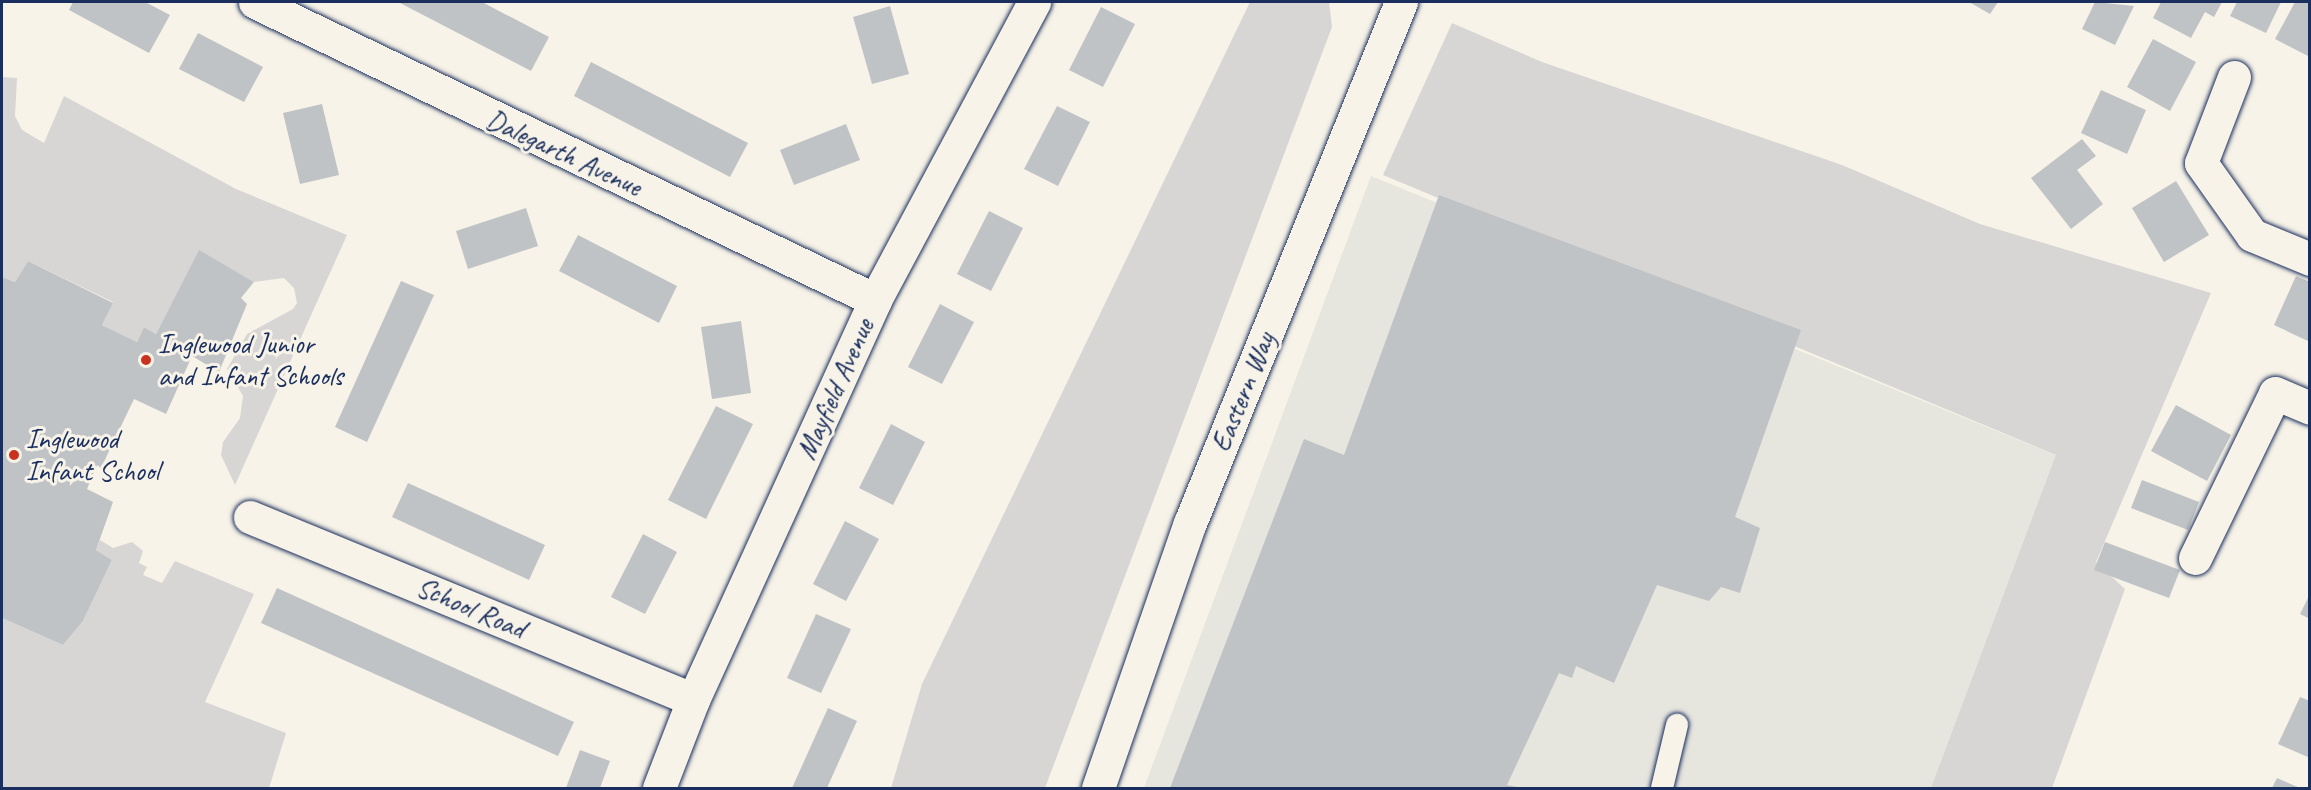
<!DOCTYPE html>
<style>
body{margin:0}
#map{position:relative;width:2311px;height:790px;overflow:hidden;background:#f7f3e8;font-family:Caveat,sans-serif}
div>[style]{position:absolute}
.built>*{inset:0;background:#e6e5de}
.green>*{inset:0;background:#d7d6d4}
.building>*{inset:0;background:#c0c3c5}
.roads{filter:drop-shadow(0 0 2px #1b2f5e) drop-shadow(0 0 2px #1b2f5e)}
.service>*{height:22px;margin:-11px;padding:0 11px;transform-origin:11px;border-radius:11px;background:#f7f3e8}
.minor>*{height:33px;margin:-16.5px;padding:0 16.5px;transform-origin:16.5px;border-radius:16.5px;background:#f7f3e8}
.tertiary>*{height:33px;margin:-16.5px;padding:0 16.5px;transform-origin:16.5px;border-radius:16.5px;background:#f7f3e8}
.dots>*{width:16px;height:16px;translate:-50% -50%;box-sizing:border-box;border:3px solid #f7f3e8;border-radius:50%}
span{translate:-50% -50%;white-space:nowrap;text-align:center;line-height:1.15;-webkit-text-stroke:6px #f7f3e8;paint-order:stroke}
.street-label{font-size:28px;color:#1b2f5e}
.poi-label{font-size:28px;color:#1b2f5e}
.left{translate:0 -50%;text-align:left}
.frame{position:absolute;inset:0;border:3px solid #1b2f5e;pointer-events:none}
</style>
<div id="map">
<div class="built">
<i style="clip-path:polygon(1371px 176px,2058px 456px,1932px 788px,1144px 788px)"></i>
</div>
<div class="green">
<i style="clip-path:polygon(1250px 2px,1329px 2px,1332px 27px,1045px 788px,891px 788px,922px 684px)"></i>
<i style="clip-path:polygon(1452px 23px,1542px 62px,1842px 165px,1980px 224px,2211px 293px,2096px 562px,2125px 589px,2052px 788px,1931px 788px,2056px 455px,1383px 175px)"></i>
<i style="clip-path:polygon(2px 77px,17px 78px,15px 116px,22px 130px,44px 143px,64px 96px,236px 189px,347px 235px,235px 485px,221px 455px,223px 442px,240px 418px,243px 396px,227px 369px,247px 334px,293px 309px,297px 303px,294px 288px,284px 278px,254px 282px,199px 251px,156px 334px,144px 327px,137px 342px,102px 325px,113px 302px,28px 261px,15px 282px,2px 277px)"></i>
<i style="clip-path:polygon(100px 540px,113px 548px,132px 542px,143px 551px,139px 563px,147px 567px,143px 575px,162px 583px,175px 561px,254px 594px,205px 702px,286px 733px,269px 788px,2px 788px,2px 618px,63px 645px,83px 621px,112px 560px,96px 550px)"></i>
</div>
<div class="building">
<i style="clip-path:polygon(73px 2px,145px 2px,170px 15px,149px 53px,69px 10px)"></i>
<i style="clip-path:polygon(398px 2px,482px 2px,549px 37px,531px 71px)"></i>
<i style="clip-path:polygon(1969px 2px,1998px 2px,1990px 14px)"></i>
<i style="clip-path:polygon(2095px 2px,2134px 6px,2115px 45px,2082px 29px)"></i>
<i style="clip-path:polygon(2161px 2px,2222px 2px,2214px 17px,2205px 12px,2191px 38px,2153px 18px)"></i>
<i style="clip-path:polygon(2237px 2px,2281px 2px,2266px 33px,2230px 16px)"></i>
<i style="clip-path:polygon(2295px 2px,2310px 2px,2310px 57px,2275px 39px)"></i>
<i style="clip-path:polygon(890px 6px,909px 74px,872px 84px,853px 17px)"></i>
<i style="clip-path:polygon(1101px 7px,1135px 24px,1103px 87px,1069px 70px)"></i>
<i style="clip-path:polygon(198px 33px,263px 67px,244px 102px,179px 69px)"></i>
<i style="clip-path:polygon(2153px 39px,2196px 62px,2170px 111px,2127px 87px)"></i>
<i style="clip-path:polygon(591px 62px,748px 143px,730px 177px,574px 96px)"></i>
<i style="clip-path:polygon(2101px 90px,2146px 110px,2127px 154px,2081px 133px)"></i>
<i style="clip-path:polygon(322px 104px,339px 175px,300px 184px,283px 113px)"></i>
<i style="clip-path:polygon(1057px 106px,1090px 122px,1058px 186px,1024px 169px)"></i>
<i style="clip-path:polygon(846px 124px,860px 160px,794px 185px,780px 150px)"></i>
<i style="clip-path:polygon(2082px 139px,2096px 156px,2077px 170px,2103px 204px,2071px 229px,2031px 178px)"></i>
<i style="clip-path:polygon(2176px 181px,2209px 235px,2164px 262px,2132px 208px)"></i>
<i style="clip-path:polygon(1439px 195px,1801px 330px,1735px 517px,1760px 528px,1740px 593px,1721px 587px,1709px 601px,1657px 585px,1614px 683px,1576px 666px,1572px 678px,1559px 673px,1507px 785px,1522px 788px,1170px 788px,1304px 439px,1344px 455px)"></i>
<i style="clip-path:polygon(526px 208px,538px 246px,468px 269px,456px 231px)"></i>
<i style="clip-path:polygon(989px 211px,1023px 228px,991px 291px,957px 274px)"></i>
<i style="clip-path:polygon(578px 235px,677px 286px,659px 323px,559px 271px)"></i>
<i style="clip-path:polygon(199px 250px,254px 282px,241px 298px,247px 304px,219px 372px,192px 356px,166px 414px,134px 399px,101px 468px,97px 465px,87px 489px,113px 502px,96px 550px,112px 560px,83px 621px,63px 645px,2px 618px,2px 277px,15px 282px,28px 261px,113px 303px,102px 325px,137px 342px,144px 327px,156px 334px)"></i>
<i style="clip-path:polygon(2296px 276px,2310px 282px,2310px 342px,2274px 325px)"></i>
<i style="clip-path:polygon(401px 281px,434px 295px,367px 442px,335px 427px)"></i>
<i style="clip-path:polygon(940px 304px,974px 322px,942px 384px,908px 367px)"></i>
<i style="clip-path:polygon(741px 321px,751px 393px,712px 399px,701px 327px)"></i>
<i style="clip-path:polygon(2176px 405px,2231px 435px,2207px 481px,2151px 451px)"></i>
<i style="clip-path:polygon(716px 406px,753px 424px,706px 519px,668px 500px)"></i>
<i style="clip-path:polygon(891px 424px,925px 442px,893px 505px,859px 488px)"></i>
<i style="clip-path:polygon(2142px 480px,2199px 502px,2188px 530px,2131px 508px)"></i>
<i style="clip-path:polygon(408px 483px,545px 545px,529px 580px,392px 517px)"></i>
<i style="clip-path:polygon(845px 521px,879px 539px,846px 601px,813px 584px)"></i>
<i style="clip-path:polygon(643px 534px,677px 552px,645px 614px,611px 597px)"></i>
<i style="clip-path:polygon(2105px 542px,2180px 570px,2169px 598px,2094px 570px)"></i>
<i style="clip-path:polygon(277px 588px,574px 722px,558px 756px,261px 623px)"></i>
<i style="clip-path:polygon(2310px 594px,2310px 619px,2300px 614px)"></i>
<i style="clip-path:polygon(816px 614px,851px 629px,821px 693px,787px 678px)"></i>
<i style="clip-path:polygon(2300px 697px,2310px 701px,2310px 758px,2278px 744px)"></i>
<i style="clip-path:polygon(828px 708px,857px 721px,827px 788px,792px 788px)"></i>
<i style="clip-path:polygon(580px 750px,610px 761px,600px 788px,566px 788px)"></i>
<i style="clip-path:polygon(2277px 778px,2300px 788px,2272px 788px)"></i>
</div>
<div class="roads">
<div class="service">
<i style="left:1662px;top:788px;width:65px;rotate:-76.6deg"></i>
</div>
<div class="minor">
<i style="left:255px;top:2px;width:688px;rotate:25.67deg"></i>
<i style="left:2234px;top:77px;width:92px;rotate:111deg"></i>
<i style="left:2201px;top:163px;width:88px;rotate:54.7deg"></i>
<i style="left:2252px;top:235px;width:63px;rotate:22.5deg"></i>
<i style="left:250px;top:517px;width:479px;rotate:22.4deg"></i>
<i style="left:2195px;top:558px;width:183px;rotate:-64.1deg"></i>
<i style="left:2275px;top:393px;width:38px;rotate:23deg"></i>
<i style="left:659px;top:788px;width:94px;rotate:-68.9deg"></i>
<i style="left:693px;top:700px;width:439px;rotate:-65.5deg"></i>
<i style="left:875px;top:300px;width:338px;rotate:-61.9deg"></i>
</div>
<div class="tertiary">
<i style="left:1098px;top:788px;width:281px;rotate:-70.9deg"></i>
<i style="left:1190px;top:523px;width:562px;rotate:-67.95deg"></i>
</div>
</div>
<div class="dots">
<i style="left:146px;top:360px;background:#c8321e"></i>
<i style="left:14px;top:455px;background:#c8321e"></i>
</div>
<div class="street-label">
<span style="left:564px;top:153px;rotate:25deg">Dalegarth Avenue</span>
<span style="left:835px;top:389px;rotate:-66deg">Mayfield Avenue</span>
<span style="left:1243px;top:392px;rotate:-68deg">Eastern Way</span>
<span style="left:471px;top:608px;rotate:23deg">School Road</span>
</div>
<div class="poi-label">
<span class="left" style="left:158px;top:360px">Inglewood Junior<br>and Infant Schools</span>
<span class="left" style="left:26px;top:455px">Inglewood<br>Infant School</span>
</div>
<div class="frame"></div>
</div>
